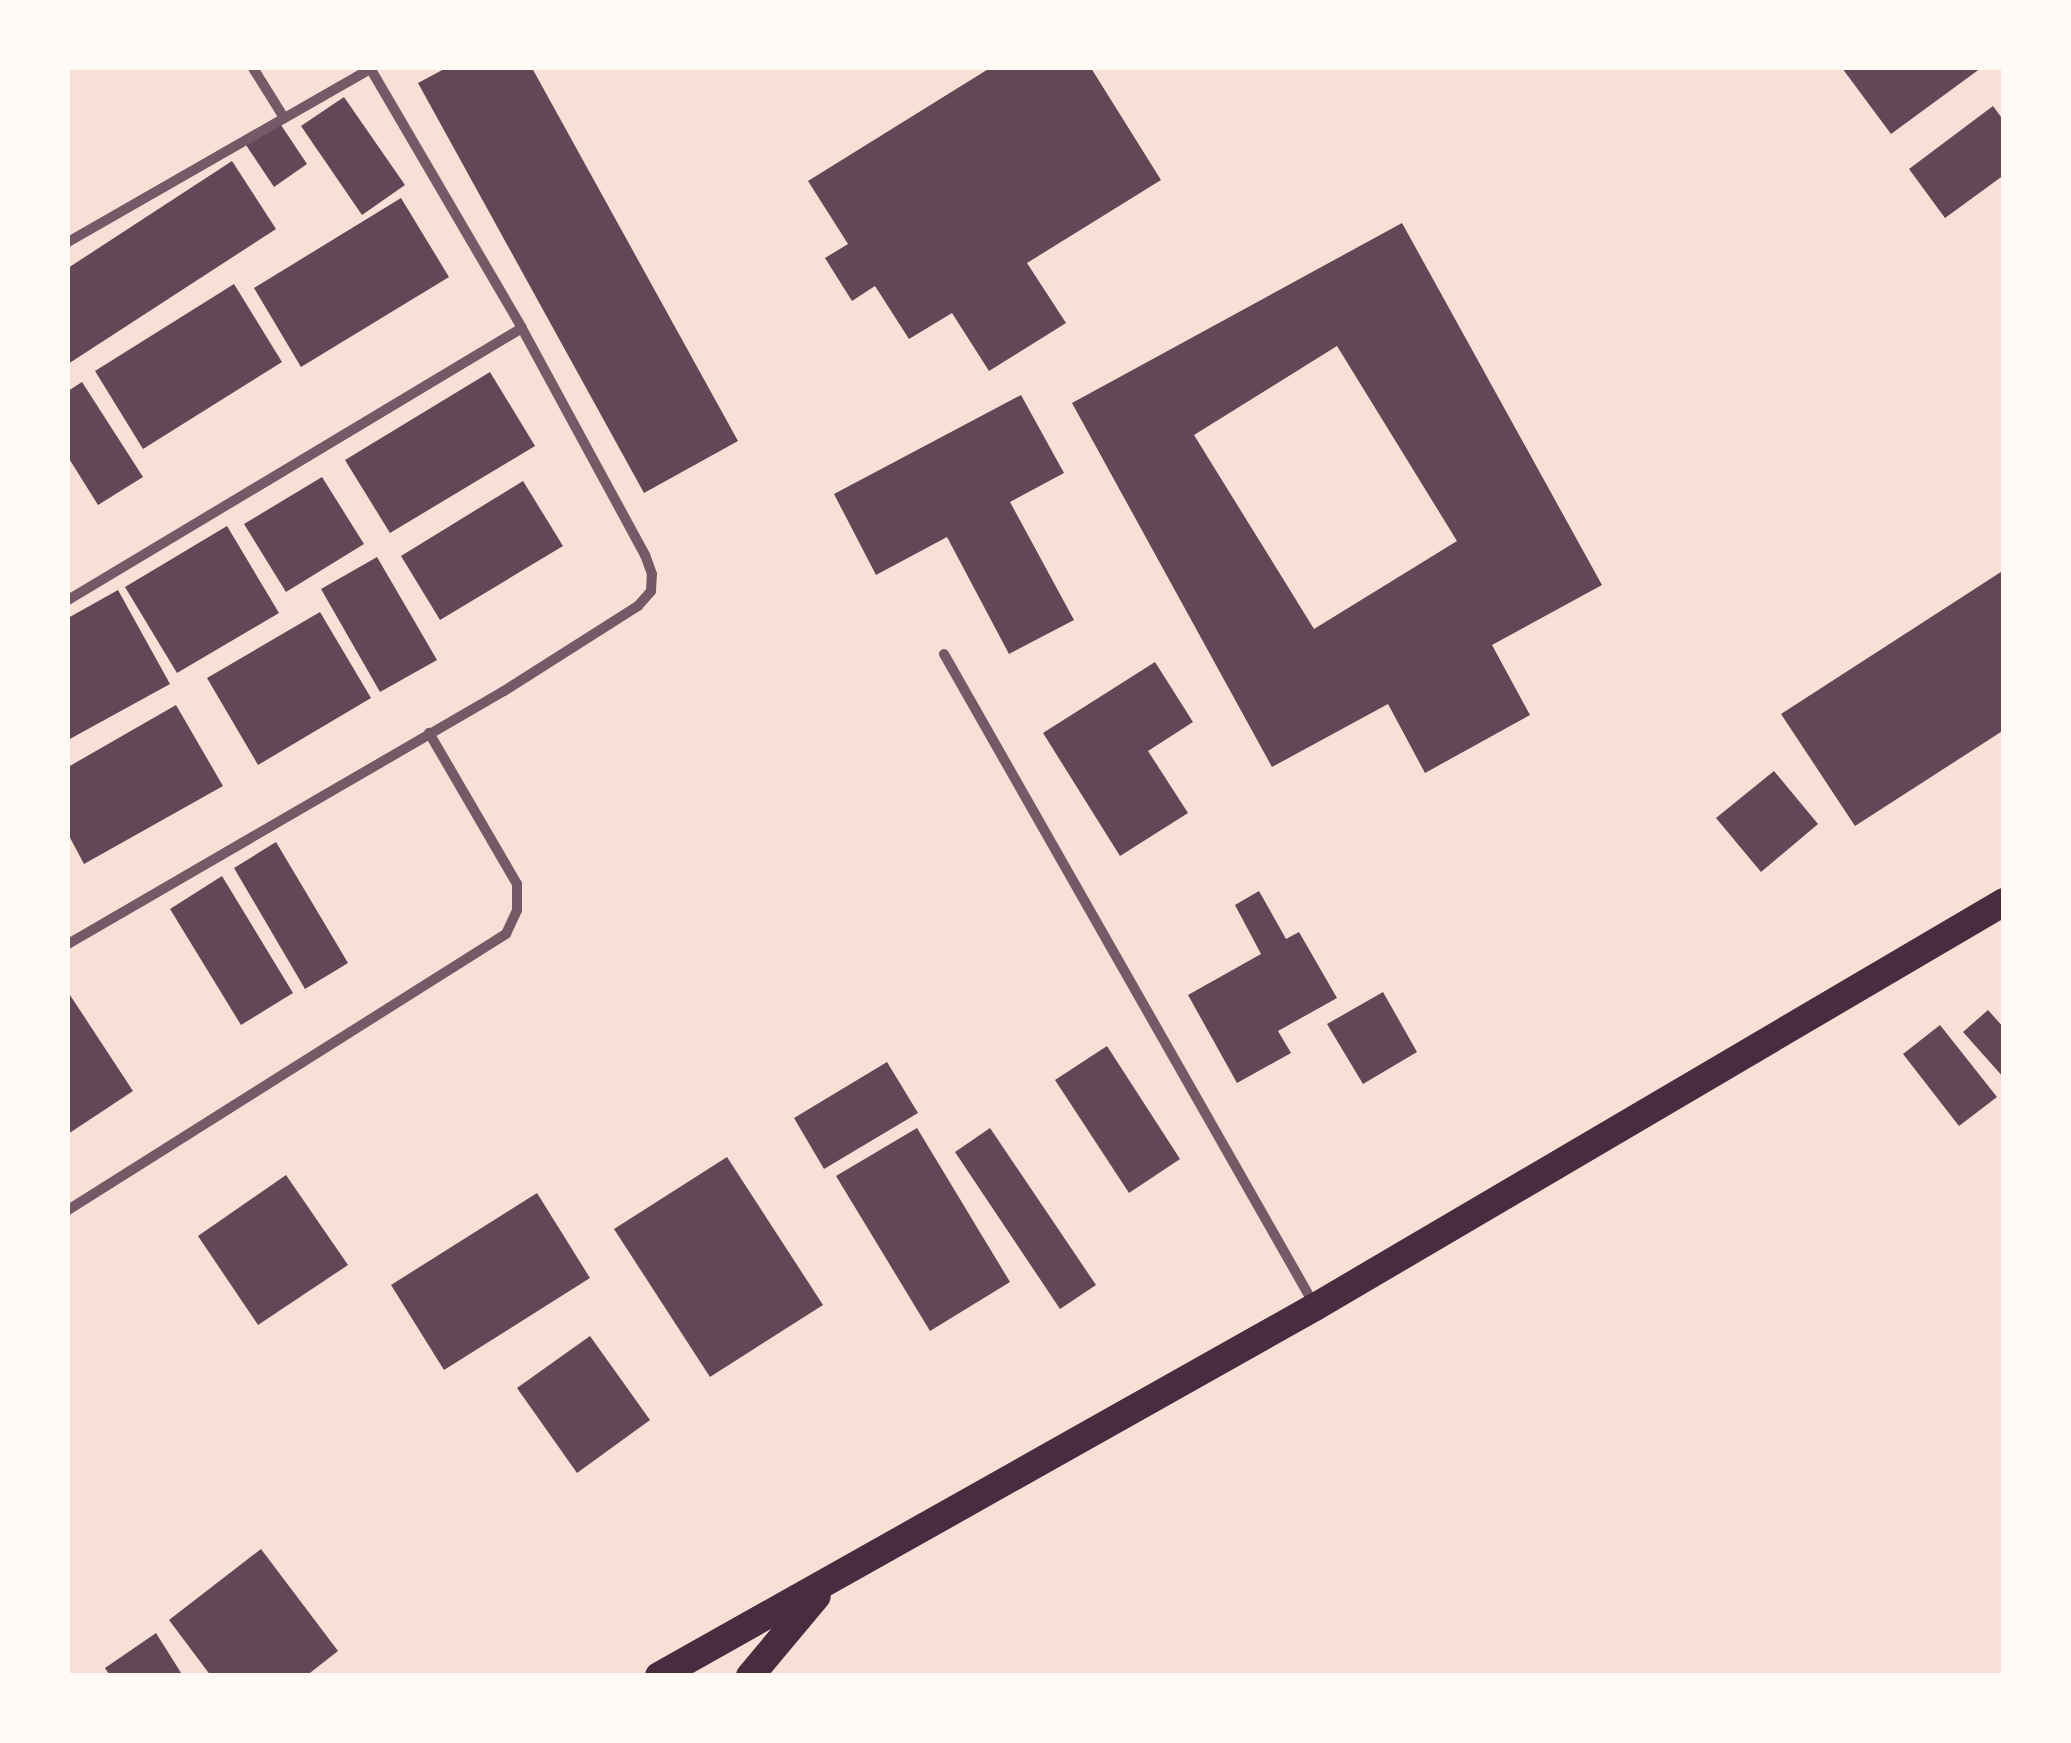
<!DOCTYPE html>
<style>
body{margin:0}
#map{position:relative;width:2071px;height:1743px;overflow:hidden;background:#f7e1d7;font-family:"PT Sans",sans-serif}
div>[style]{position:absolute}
.building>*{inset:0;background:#644757}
.minor>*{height:10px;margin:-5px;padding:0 5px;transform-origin:5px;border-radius:5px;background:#755966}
.trunk>*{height:28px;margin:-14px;padding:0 14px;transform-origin:14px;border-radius:14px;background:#4a2c40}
span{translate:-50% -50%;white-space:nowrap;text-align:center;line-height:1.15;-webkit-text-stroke:8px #fffaf5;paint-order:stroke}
.frame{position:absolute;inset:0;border:70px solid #fffaf5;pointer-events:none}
</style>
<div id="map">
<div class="building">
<i style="clip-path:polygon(446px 68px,532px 68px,738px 441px,644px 493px,418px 83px)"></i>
<i style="clip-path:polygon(990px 68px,1091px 68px,1161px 180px,1027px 263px,1066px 323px,989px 371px,952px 313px,909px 339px,875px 286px,852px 301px,825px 258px,848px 244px,808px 181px)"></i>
<i style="clip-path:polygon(1842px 68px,1981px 68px,1891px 134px)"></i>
<i style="clip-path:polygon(344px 97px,405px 185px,362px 215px,301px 126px)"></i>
<i style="clip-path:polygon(1993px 106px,2004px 121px,2004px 175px,1945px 218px,1909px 169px)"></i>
<i style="clip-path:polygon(279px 122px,307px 164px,274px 187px,246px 145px)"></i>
<i style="clip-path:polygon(232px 161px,276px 229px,68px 364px,68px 268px)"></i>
<i style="clip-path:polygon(401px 198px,449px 277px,301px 367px,254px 288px)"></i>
<i style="clip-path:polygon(evenodd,1402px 223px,1602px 585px,1492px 645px,1530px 715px,1425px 773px,1388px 704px,1272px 767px,1072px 403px,1402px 223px,1337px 346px,1457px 541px,1314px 629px,1194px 435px,1337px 346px)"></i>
<i style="clip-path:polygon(234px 284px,282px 362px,143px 449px,95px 371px)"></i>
<i style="clip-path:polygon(490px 372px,535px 446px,390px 533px,345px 460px)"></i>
<i style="clip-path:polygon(82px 382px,143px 477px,98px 505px,68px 457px,68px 391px)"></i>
<i style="clip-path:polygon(1021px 395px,1064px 473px,1010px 502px,1074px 620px,1009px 654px,947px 537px,876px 575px,834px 494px)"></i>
<i style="clip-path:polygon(322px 477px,364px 544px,286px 592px,244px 524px)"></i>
<i style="clip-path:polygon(523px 481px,563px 546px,440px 620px,401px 556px)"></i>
<i style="clip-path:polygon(227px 526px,279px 613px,177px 673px,125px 587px)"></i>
<i style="clip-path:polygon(377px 557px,437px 660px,380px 692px,321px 589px)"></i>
<i style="clip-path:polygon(2004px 570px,2004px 730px,1855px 826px,1781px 714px)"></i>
<i style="clip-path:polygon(118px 590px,170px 684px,68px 740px,68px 618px)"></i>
<i style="clip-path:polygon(320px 612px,371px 698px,258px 765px,207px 678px)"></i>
<i style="clip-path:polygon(1155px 662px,1193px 722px,1148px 751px,1188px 813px,1120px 856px,1043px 733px)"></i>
<i style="clip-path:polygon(176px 705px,223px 786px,84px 864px,68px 834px,68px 767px)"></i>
<i style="clip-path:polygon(1774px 771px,1818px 824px,1761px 872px,1716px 818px)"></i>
<i style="clip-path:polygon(276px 842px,348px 963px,305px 989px,234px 868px)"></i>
<i style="clip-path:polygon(222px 876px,293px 993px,241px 1025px,170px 909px)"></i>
<i style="clip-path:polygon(1259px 891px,1286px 939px,1299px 932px,1337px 998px,1278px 1031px,1291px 1053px,1237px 1083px,1188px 995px,1261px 954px,1235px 905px)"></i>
<i style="clip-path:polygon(68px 992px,133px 1091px,68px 1134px)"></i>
<i style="clip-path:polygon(1383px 992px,1417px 1052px,1363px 1084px,1327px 1024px)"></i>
<i style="clip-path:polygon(1988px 1010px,2004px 1028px,2004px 1078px,1963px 1032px)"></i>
<i style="clip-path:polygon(1940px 1025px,1997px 1097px,1959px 1126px,1903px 1054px)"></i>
<i style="clip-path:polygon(1107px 1046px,1180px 1159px,1129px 1193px,1055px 1080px)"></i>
<i style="clip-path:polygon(887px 1062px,918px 1113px,824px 1169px,794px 1118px)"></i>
<i style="clip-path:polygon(917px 1128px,1010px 1282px,930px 1331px,836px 1176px)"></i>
<i style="clip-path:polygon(990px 1128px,1096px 1285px,1060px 1309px,955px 1152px)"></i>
<i style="clip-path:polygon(727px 1157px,823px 1305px,710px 1377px,614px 1229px)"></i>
<i style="clip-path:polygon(286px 1175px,348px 1265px,258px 1325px,198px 1236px)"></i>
<i style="clip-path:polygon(537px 1193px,590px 1278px,444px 1370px,391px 1285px)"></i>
<i style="clip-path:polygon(590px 1336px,650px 1420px,577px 1473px,517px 1388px)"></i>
<i style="clip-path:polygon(261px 1549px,338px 1651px,306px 1676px,211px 1676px,169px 1620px)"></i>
<i style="clip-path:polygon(156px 1633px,183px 1676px,110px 1676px,105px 1668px)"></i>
</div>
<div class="minor">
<i style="left:253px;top:68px;width:57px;rotate:58deg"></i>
<i style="left:68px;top:242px;width:348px;rotate:-29.8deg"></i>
<i style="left:68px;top:600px;width:529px;rotate:-30.93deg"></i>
<i style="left:944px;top:654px;width:750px;rotate:60.36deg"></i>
<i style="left:68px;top:944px;width:504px;rotate:-30.13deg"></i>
<i style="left:504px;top:691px;width:159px;rotate:-32.4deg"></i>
<i style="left:638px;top:606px;width:20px;rotate:-49deg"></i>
<i style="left:651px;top:591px;width:17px;rotate:-87deg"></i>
<i style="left:652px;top:574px;width:20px;rotate:-110deg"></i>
<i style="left:645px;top:555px;width:258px;rotate:-118.5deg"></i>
<i style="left:522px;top:328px;width:301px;rotate:-120.3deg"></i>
<i style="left:68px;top:1210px;width:518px;rotate:-32.22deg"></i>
<i style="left:506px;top:934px;width:26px;rotate:-65deg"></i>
<i style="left:517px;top:910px;width:26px;rotate:-90deg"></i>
<i style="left:517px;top:884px;width:175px;rotate:-120.2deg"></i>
</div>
<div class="trunk">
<i style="left:659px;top:1676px;width:753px;rotate:-29.36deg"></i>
<i style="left:1315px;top:1307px;width:799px;rotate:-30.45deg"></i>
<i style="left:750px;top:1676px;width:104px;rotate:-50.1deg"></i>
</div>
<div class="frame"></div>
</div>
